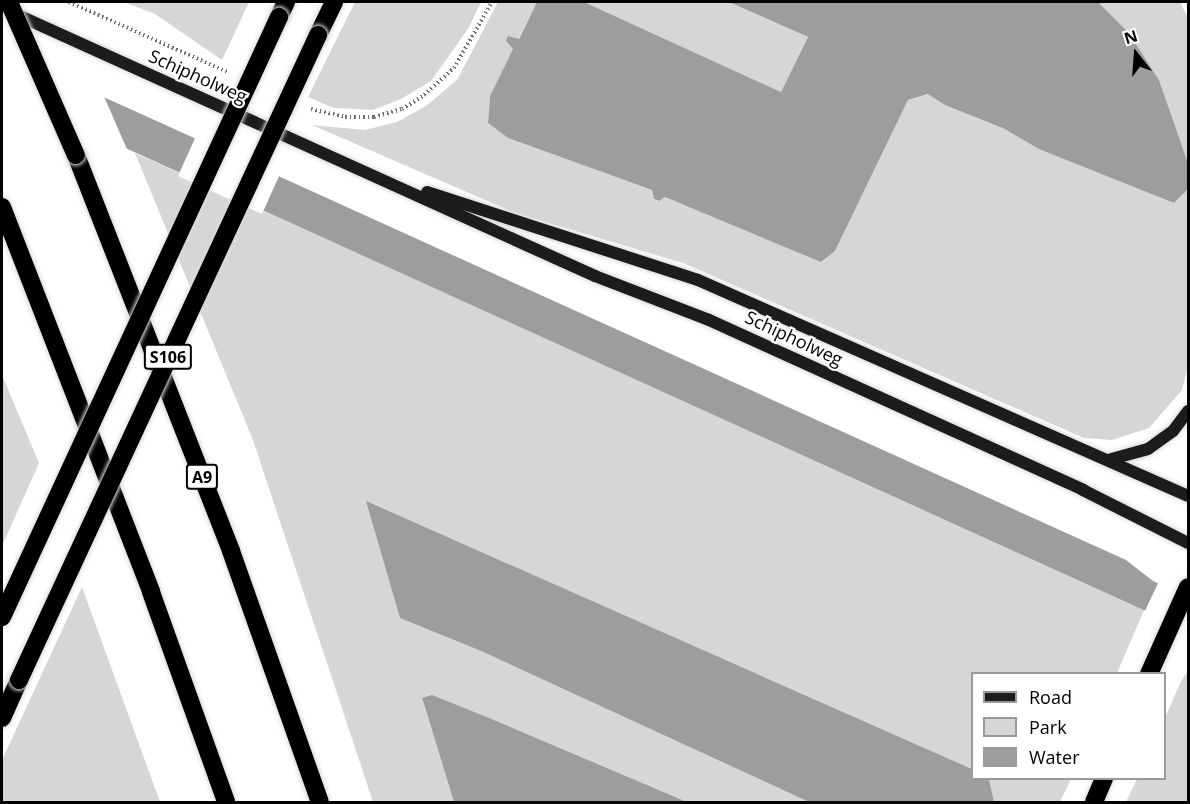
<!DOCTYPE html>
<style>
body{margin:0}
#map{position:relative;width:1190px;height:804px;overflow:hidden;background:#fff;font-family:"Open Sans",sans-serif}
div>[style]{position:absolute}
.green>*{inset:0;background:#d6d6d6}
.water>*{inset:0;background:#9d9d9d}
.pier>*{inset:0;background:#fff}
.path>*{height:4px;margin-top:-2px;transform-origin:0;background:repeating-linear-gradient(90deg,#717171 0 1.5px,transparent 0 4.5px)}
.roads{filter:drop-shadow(0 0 2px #dbdbdb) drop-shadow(0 0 2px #dbdbdb)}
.secondary>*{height:12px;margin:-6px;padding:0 6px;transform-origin:6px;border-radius:6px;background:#1c1c1c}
.motorway>*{height:18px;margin:-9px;padding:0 9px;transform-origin:9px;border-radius:9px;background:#000}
.bridges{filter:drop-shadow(0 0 2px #dbdbdb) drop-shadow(0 0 2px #dbdbdb)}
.motorway-bridge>*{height:18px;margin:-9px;padding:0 9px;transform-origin:9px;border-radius:9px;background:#000}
span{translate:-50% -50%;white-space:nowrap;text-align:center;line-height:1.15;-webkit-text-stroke:4.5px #fff;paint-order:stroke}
.shield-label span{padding:2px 4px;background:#fff;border:2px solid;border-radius:4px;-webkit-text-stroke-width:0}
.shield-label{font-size:16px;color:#000;font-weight:700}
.street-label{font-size:18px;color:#000}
.frame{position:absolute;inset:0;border:3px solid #000;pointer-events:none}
.legend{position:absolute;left:971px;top:672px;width:195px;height:108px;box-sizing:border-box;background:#fff;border:2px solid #999;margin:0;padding:8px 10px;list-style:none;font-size:18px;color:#000}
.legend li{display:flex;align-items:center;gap:12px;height:30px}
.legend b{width:30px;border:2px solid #999}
.north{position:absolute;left:1106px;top:24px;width:60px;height:60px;-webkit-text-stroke:4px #fff;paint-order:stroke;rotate:343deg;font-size:16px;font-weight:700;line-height:24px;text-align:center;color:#000}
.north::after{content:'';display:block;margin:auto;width:21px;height:27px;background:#000;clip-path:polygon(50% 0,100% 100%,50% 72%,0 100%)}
</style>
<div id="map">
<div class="green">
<i style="clip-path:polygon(124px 2px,249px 2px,222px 60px,155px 14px)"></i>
<i style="clip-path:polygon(355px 2px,481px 2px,468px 29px,431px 81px,401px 99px,373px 110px,334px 108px,308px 97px)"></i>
<i style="clip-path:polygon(498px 2px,537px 2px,490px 96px,488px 123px,508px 138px,652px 190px,654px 199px,658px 201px,665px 197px,821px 261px,835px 251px,908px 100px,929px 94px,945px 105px,1005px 129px,1067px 160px,1174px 203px,1188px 189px,1188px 366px,1182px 390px,1149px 428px,1112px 440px,1084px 438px,683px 263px,515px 213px,312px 125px,365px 130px,397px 122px,426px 106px,457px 80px)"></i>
<i style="clip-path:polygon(584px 2px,729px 2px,808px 37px,781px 92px)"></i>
<i style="clip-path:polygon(1098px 2px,1180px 2px,1188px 18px,1188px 163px,1159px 80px,1129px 33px)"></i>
<i style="clip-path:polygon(135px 153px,1145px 608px,1117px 673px,972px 674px,972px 769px,367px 502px,400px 618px,481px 651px,809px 802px,687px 802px,494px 720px,422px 699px,454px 802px,373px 802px,253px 440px)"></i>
<i style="clip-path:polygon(2px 375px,39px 463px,2px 546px)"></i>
<i style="clip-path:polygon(82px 587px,160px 802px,2px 802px,2px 760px)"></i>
<i style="clip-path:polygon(1188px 671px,1188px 802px,1126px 802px,1137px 779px,1164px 778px,1165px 718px,1181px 681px)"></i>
<i style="clip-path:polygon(989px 779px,1071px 779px,1060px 802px,994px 802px)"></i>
</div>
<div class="water">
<i style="clip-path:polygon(537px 2px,584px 2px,781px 92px,808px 37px,729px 2px,1098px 2px,1129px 33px,1159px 80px,1188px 163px,1188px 189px,1174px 203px,1039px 149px,1005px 129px,945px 105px,928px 94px,908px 100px,835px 251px,821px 262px,665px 197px,659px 201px,654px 199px,652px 190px,508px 138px,488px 123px,490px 96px,513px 49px,506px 41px,508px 36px,519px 39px)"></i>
<i style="clip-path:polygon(2px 51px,1126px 560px,1153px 581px,1188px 597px,1188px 630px,2px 92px)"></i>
<i style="clip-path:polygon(366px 501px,972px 769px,972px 778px,989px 779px,994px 802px,809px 802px,481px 651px,400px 618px)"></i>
<i style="clip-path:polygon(432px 695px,494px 720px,687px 802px,454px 802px,422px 698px)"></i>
</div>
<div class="pier">
<i style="clip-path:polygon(2px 48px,103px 94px,129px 154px,2px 95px)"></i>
<i style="clip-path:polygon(196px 136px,280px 174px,262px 214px,178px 176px)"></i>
<i style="clip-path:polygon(1159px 581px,1188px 594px,1188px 633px,1145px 611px)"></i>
</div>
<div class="path">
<i style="left:69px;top:2px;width:174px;rotate:23.8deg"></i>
<i style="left:311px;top:109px;width:35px;rotate:13deg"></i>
<i style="left:345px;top:117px;width:29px"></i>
<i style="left:374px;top:117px;width:29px;rotate:-16deg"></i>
<i style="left:402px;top:109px;width:26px;rotate:-32deg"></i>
<i style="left:424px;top:95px;width:40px;rotate:-42deg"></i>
<i style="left:454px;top:68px;width:76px;rotate:-60.1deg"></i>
</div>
<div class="roads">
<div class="secondary">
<i style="left:11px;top:12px;width:641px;rotate:24.33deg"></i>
<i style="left:595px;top:276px;width:122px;rotate:21.1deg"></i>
<i style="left:709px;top:320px;width:411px;rotate:24.4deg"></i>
<i style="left:1083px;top:490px;width:118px;rotate:26.8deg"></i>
<i style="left:427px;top:192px;width:285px;rotate:18deg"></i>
<i style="left:698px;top:280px;width:535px;rotate:23.79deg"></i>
<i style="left:1108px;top:460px;width:41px;rotate:-15.4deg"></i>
<i style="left:1148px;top:449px;width:31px;rotate:-36deg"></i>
<i style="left:1173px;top:431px;width:25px;rotate:-53deg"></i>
</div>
<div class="motorway">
<i style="left:279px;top:17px;width:17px;rotate:-65deg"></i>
<i style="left:318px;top:35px;width:37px;rotate:-64deg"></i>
<i style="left:76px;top:155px;width:425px;rotate:68.6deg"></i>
<i style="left:231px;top:551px;width:266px;rotate:70.5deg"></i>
<i style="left:2px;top:207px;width:413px;rotate:68.8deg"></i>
<i style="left:151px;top:592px;width:223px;rotate:70.3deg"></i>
<i style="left:1149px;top:674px;width:95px;rotate:-65.9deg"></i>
<i style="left:2px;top:718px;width:42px;rotate:-65.9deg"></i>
<i style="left:1094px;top:802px;width:26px;rotate:-67deg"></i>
</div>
</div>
<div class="bridges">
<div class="motorway-bridge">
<i style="left:9px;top:2px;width:167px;rotate:66.4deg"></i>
<i style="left:2px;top:617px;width:661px;rotate:-65.22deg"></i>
<i style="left:19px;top:680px;width:711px;rotate:-65.13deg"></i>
</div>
</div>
<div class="shield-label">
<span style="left:168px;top:357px">S106</span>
<span style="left:202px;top:477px">A9</span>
</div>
<div class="street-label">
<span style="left:198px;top:76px;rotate:24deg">Schipholweg</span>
<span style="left:794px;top:338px;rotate:25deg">Schipholweg</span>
</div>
<div class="frame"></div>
<ul class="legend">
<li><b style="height:8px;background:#1c1c1c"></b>Road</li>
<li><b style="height:16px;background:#d6d6d6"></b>Park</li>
<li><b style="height:16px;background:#9d9d9d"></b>Water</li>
</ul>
<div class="north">N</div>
</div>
